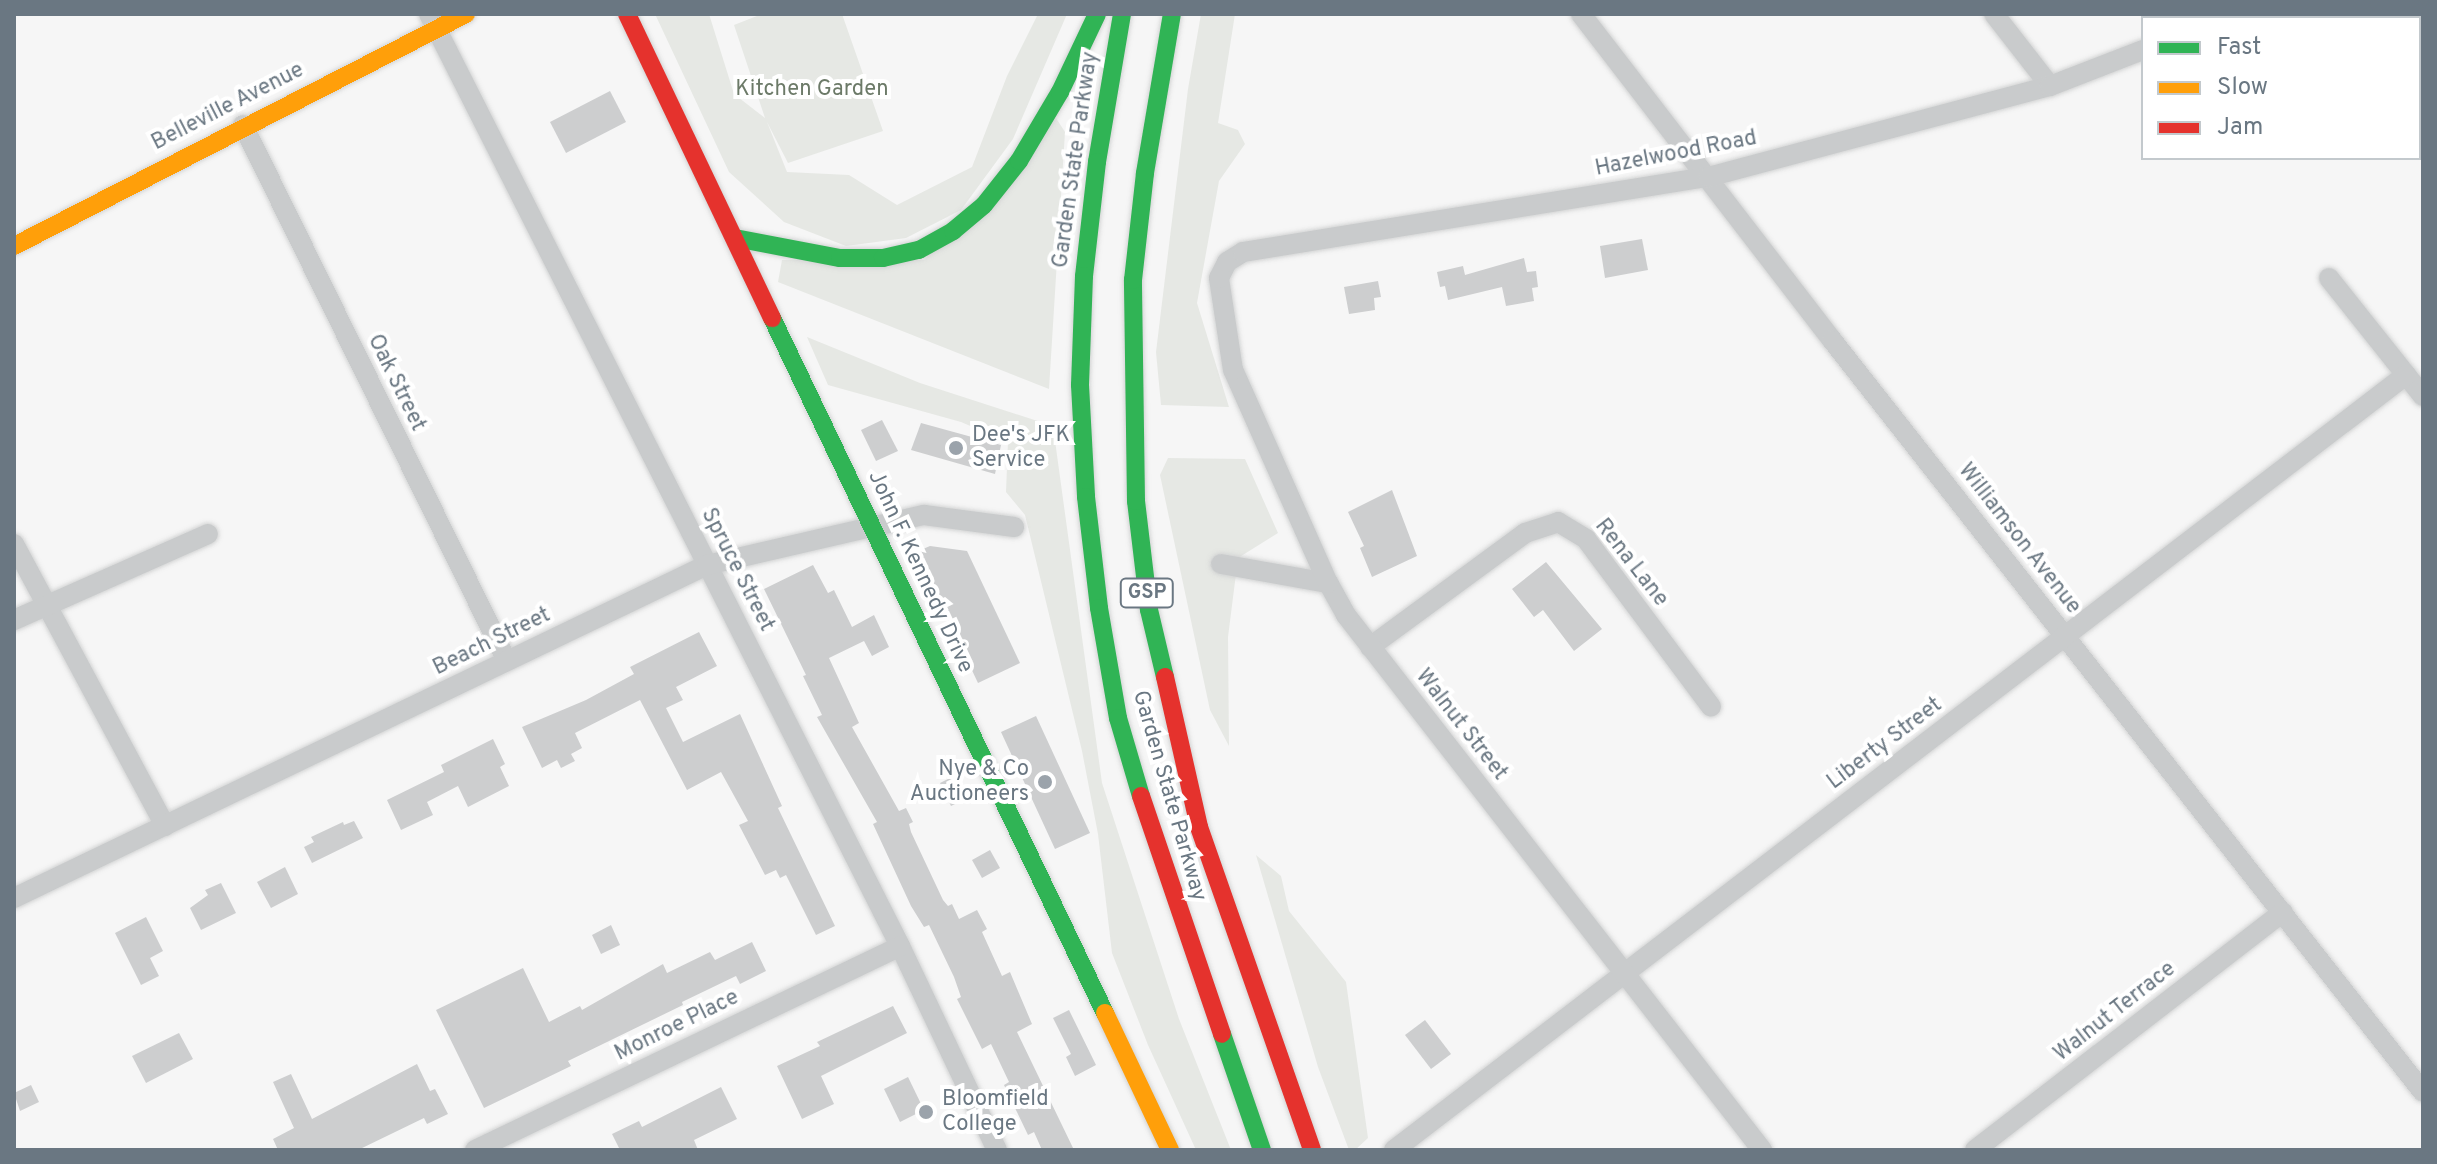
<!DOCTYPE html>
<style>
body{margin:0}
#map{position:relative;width:2437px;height:1164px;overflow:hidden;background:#f6f6f6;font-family:Overpass,sans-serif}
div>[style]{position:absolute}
.green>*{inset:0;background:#e6e8e4}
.building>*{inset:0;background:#cdcecf}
.roads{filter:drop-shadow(0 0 2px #d3d4d4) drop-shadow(0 0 2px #d3d4d4)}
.street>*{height:20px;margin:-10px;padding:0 10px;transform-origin:10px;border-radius:10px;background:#c9cbcc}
.fast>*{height:18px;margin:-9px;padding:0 9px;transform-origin:9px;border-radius:9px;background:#30b455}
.slow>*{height:18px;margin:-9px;padding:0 9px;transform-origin:9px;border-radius:9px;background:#ff9f0a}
.jam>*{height:18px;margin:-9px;padding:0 9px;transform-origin:9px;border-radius:9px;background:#e5322d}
.dots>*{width:22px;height:22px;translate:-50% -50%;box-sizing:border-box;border:4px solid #fff;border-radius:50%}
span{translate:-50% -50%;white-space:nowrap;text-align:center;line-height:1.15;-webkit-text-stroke:8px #fff;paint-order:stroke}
.shield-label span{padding:2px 6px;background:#fff;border:2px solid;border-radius:6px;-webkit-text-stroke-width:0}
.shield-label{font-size:20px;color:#6a7782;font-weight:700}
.park-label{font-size:22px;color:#6c7a68}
.street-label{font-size:22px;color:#6a7782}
.poi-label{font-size:22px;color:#6a7782}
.left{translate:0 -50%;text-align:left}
.right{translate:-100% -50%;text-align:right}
.frame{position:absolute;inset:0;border:16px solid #6a7782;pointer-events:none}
.legend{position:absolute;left:2141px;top:16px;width:280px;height:144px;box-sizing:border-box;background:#fff;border:2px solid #c3c9cd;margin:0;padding:10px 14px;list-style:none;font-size:24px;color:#6a7782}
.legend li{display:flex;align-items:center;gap:16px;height:40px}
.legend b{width:40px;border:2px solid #c3c9cd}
</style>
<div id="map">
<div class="green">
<i style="clip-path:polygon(655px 14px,709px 14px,734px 94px,765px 118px,734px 25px,762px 14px,842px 14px,883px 131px,788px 163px,767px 122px,787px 172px,849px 175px,897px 205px,972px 167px,1007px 76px,1038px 14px,1067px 14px,1013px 139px,961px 210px,906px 238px,846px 246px,784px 222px,729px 172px)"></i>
<i style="clip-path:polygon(1201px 14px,1235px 14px,1218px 123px,1238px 130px,1245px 144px,1219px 181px,1197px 303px,1229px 407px,1161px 405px,1156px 352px,1188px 89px)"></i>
<i style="clip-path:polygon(1056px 118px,1065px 132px,1049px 389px,778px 282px,782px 260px,924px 260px)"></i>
<i style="clip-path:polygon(807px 337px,920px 383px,1053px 426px,1102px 783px,1179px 1019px,1231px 1150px,1196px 1150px,1148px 1045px,1112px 953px,1098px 834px,1082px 751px,1025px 515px,1006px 492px,1008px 442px,961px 422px,828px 385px)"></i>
<i style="clip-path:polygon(1168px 458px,1245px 459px,1278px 533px,1238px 558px,1228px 637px,1229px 746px,1210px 710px,1160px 475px)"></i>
<i style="clip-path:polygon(1256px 855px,1281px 876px,1289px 911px,1346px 982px,1368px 1138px,1355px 1150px,1349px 1150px,1318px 1067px)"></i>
</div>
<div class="building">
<i style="clip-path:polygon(610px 91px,626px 122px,566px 153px,550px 122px)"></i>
<i style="clip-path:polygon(1642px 239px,1648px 270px,1605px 278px,1600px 246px)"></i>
<i style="clip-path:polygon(1524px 258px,1527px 272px,1536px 271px,1538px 287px,1532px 288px,1534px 301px,1506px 306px,1502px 287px,1448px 300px,1445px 286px,1440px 287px,1437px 272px,1463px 266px,1465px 275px)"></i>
<i style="clip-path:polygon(1378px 281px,1381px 297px,1374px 298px,1375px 310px,1349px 314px,1344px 287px)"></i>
<i style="clip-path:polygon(882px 420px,898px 451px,876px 461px,861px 430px)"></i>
<i style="clip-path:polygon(921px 423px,1001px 445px,995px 474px,911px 450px)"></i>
<i style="clip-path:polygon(1392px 490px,1417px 556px,1372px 577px,1360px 548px,1364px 546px,1348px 512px)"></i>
<i style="clip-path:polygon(930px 546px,967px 551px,1020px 663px,978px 683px,916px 552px)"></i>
<i style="clip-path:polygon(1546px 562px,1602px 629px,1574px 651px,1543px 610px,1534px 617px,1512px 589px)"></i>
<i style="clip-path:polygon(813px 565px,828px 593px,834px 590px,852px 627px,874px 615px,889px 647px,872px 656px,864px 641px,829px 658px,859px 723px,852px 727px,899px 811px,906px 808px,913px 822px,909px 824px,911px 832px,943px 900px,948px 906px,952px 904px,959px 919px,977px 910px,987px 929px,982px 932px,1002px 976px,1010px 972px,1032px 1024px,1017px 1032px,1074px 1150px,1042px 1150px,1034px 1132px,1028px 1135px,1004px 1085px,1009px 1082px,991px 1044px,982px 1049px,957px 999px,961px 997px,954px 977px,929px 925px,924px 927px,911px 906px,873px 824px,877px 822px,817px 717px,822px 715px,803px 676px,806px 675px,764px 589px)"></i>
<i style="clip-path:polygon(699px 632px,717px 666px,676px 687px,683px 700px,666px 708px,683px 742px,740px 714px,782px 806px,778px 808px,835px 926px,816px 935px,786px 875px,780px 878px,776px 870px,765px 875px,739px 825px,748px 821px,721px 772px,687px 790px,640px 700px,575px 733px,582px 748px,571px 754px,575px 761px,561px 768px,557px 760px,542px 768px,522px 727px,586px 700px,634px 674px,630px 667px)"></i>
<i style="clip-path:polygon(1036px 716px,1090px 833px,1055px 849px,1001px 732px)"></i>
<i style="clip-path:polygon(493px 739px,505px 764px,500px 767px,509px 786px,468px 807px,458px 786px,427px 802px,433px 815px,401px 830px,387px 800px,444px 772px,441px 765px)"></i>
<i style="clip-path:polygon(956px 775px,967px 798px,951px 806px,940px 783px)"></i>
<i style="clip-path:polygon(354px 821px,363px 838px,312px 863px,304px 847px,314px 842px,311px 837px,343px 822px,344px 825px)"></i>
<i style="clip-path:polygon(990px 850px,1000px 868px,982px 878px,972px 860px)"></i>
<i style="clip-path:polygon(285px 867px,298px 894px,271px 908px,257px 882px)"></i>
<i style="clip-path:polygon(221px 883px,236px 913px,201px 930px,190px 908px,208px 895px,205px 890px)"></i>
<i style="clip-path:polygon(146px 917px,163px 951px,150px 958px,159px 976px,141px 985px,115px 933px)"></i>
<i style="clip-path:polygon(611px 925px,620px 945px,601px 954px,592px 935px)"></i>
<i style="clip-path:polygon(752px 942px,766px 971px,740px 984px,736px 976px,682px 1002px,683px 1005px,568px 1061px,571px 1066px,484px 1108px,436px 1010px,523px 968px,549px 1022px,580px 1006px,582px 1010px,663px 964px,667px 973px,710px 952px,715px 960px)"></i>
<i style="clip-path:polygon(893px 1006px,907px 1033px,821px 1076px,834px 1104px,802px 1119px,777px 1066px,820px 1046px,817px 1042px)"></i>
<i style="clip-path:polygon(1069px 1010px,1096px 1065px,1075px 1076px,1066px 1057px,1071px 1054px,1053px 1018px)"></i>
<i style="clip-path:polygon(1425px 1020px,1451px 1054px,1431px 1069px,1405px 1035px)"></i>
<i style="clip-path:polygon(179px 1033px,193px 1059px,146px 1083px,132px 1056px)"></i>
<i style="clip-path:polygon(417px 1064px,430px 1091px,435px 1089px,448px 1114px,427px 1124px,424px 1118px,358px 1150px,278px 1150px,273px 1139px,294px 1128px,273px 1082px,291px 1074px,312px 1119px)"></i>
<i style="clip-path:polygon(908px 1077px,924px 1110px,900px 1122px,884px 1089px)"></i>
<i style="clip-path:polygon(31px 1085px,39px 1102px,20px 1111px,14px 1093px)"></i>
<i style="clip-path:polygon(721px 1087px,737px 1119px,694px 1140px,698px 1150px,620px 1150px,612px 1134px,639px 1121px,642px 1127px)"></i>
</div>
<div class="roads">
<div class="street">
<i style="left:429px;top:14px;width:1044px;rotate:63.19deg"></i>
<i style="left:900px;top:946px;width:226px;rotate:64.6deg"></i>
<i style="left:1581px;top:14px;width:411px;rotate:52.4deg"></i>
<i style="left:1832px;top:340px;width:956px;rotate:51.84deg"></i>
<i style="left:1994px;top:14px;width:91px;rotate:52.1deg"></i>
<i style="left:2200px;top:18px;width:7px;rotate:-34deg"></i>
<i style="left:243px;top:125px;width:597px;rotate:63.78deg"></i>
<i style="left:2329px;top:278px;width:151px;rotate:51.5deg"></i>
<i style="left:14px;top:544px;width:320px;rotate:61.8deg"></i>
<i style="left:1221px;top:564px;width:109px;rotate:10.1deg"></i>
<i style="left:14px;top:620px;width:212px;rotate:-23.9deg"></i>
<i style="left:1370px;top:647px;width:192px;rotate:-36.3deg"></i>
<i style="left:1525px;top:533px;width:35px;rotate:-18deg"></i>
<i style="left:1558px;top:522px;width:33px;rotate:31deg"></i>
<i style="left:1586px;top:539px;width:209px;rotate:53.3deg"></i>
<i style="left:14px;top:898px;width:769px;rotate:-25.67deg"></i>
<i style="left:707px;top:565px;width:223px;rotate:-13deg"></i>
<i style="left:924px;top:515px;width:91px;rotate:7.6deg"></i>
<i style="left:475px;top:1150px;width:471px;rotate:-25.6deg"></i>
<i style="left:1394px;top:1150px;width:1275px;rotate:-37.45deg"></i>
<i style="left:1762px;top:1150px;width:678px;rotate:-127.87deg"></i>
<i style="left:1346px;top:615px;width:37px;rotate:-119deg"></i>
<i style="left:1328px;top:583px;width:233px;rotate:-114deg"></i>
<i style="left:1233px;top:370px;width:93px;rotate:-98.7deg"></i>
<i style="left:1219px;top:278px;width:18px;rotate:-63deg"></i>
<i style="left:1227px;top:262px;width:19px;rotate:-32deg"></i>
<i style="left:1243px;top:252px;width:471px;rotate:-9.2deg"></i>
<i style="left:1708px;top:177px;width:354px;rotate:-14.9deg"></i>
<i style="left:2050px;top:86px;width:100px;rotate:-21.2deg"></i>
<i style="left:1975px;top:1150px;width:389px;rotate:-37.7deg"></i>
</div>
<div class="fast">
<i style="left:1122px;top:14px;width:150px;rotate:99.6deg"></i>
<i style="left:1097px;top:162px;width:115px;rotate:96.5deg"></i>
<i style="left:1084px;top:276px;width:109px;rotate:92.1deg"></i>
<i style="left:1080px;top:385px;width:112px;rotate:86.9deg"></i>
<i style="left:1086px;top:497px;width:112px;rotate:83.3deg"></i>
<i style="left:1099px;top:608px;width:112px;rotate:80.2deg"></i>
<i style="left:1118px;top:718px;width:81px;rotate:73.6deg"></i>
<i style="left:735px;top:238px;width:107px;rotate:10.8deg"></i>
<i style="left:840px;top:258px;width:43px"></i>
<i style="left:883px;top:258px;width:37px;rotate:-13deg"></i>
<i style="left:919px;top:250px;width:39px;rotate:-29deg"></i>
<i style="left:953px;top:231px;width:40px;rotate:-40deg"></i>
<i style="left:984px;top:205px;width:56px;rotate:-51.5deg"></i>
<i style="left:1019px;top:161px;width:80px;rotate:-59.3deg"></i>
<i style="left:1060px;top:92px;width:86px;rotate:-64.6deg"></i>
<i style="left:772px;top:318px;width:771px;rotate:64.4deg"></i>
<i style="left:1165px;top:677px;width:69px;rotate:-103.4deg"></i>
<i style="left:1149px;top:610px;width:110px;rotate:-96.8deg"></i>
<i style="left:1136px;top:501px;width:221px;rotate:-90.8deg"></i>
<i style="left:1133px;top:280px;width:108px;rotate:-83.6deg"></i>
<i style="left:1145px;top:173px;width:161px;rotate:-80.4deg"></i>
<i style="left:1222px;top:1034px;width:123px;rotate:71deg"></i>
</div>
<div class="slow">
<i style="left:14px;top:246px;width:508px;rotate:-27.17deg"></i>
<i style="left:1105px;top:1013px;width:152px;rotate:64.6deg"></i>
</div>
<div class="jam">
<i style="left:627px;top:14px;width:337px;rotate:64.5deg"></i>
<i style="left:1165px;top:677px;width:154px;rotate:77.2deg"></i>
<i style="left:1199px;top:827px;width:342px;rotate:70.7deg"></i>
<i style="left:1141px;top:796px;width:251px;rotate:71.2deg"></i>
</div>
</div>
<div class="dots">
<i style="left:956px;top:448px;background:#9ba3ab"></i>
<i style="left:1045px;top:782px;background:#9ba3ab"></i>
<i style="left:926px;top:1112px;background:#9ba3ab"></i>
</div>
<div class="shield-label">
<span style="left:1147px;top:593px">GSP</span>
</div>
<div class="park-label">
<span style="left:812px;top:90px">Kitchen Garden</span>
</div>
<div class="street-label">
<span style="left:228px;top:107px;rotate:-27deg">Belleville Avenue</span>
<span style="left:1676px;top:154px;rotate:-11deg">Hazelwood Road</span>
<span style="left:1076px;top:160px;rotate:-82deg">Garden State Parkway</span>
<span style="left:396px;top:383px;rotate:64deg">Oak Street</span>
<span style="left:2019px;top:539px;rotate:52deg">Williamson Avenue</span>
<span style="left:1631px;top:563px;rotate:52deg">Rena Lane</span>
<span style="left:737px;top:570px;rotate:63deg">Spruce Street</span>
<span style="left:920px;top:572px;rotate:65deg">John F. Kennedy Drive</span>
<span style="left:492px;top:642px;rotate:-26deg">Beach Street</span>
<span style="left:1461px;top:725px;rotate:52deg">Walnut Street</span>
<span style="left:1885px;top:744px;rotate:-37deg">Liberty Street</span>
<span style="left:1169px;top:796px;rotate:74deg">Garden State Parkway</span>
<span style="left:2115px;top:1012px;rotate:-38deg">Walnut Terrace</span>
<span style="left:677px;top:1026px;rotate:-26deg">Monroe Place</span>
</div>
<div class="poi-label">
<span class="left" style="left:972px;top:448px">Dee's JFK<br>Service</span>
<span class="right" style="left:1029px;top:782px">Nye &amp; Co<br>Auctioneers</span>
<span class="left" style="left:942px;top:1112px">Bloomfield<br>College</span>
</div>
<div class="frame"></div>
<ul class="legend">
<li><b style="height:10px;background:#30b455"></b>Fast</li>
<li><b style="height:10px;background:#ff9f0a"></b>Slow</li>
<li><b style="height:10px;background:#e5322d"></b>Jam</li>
</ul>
</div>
